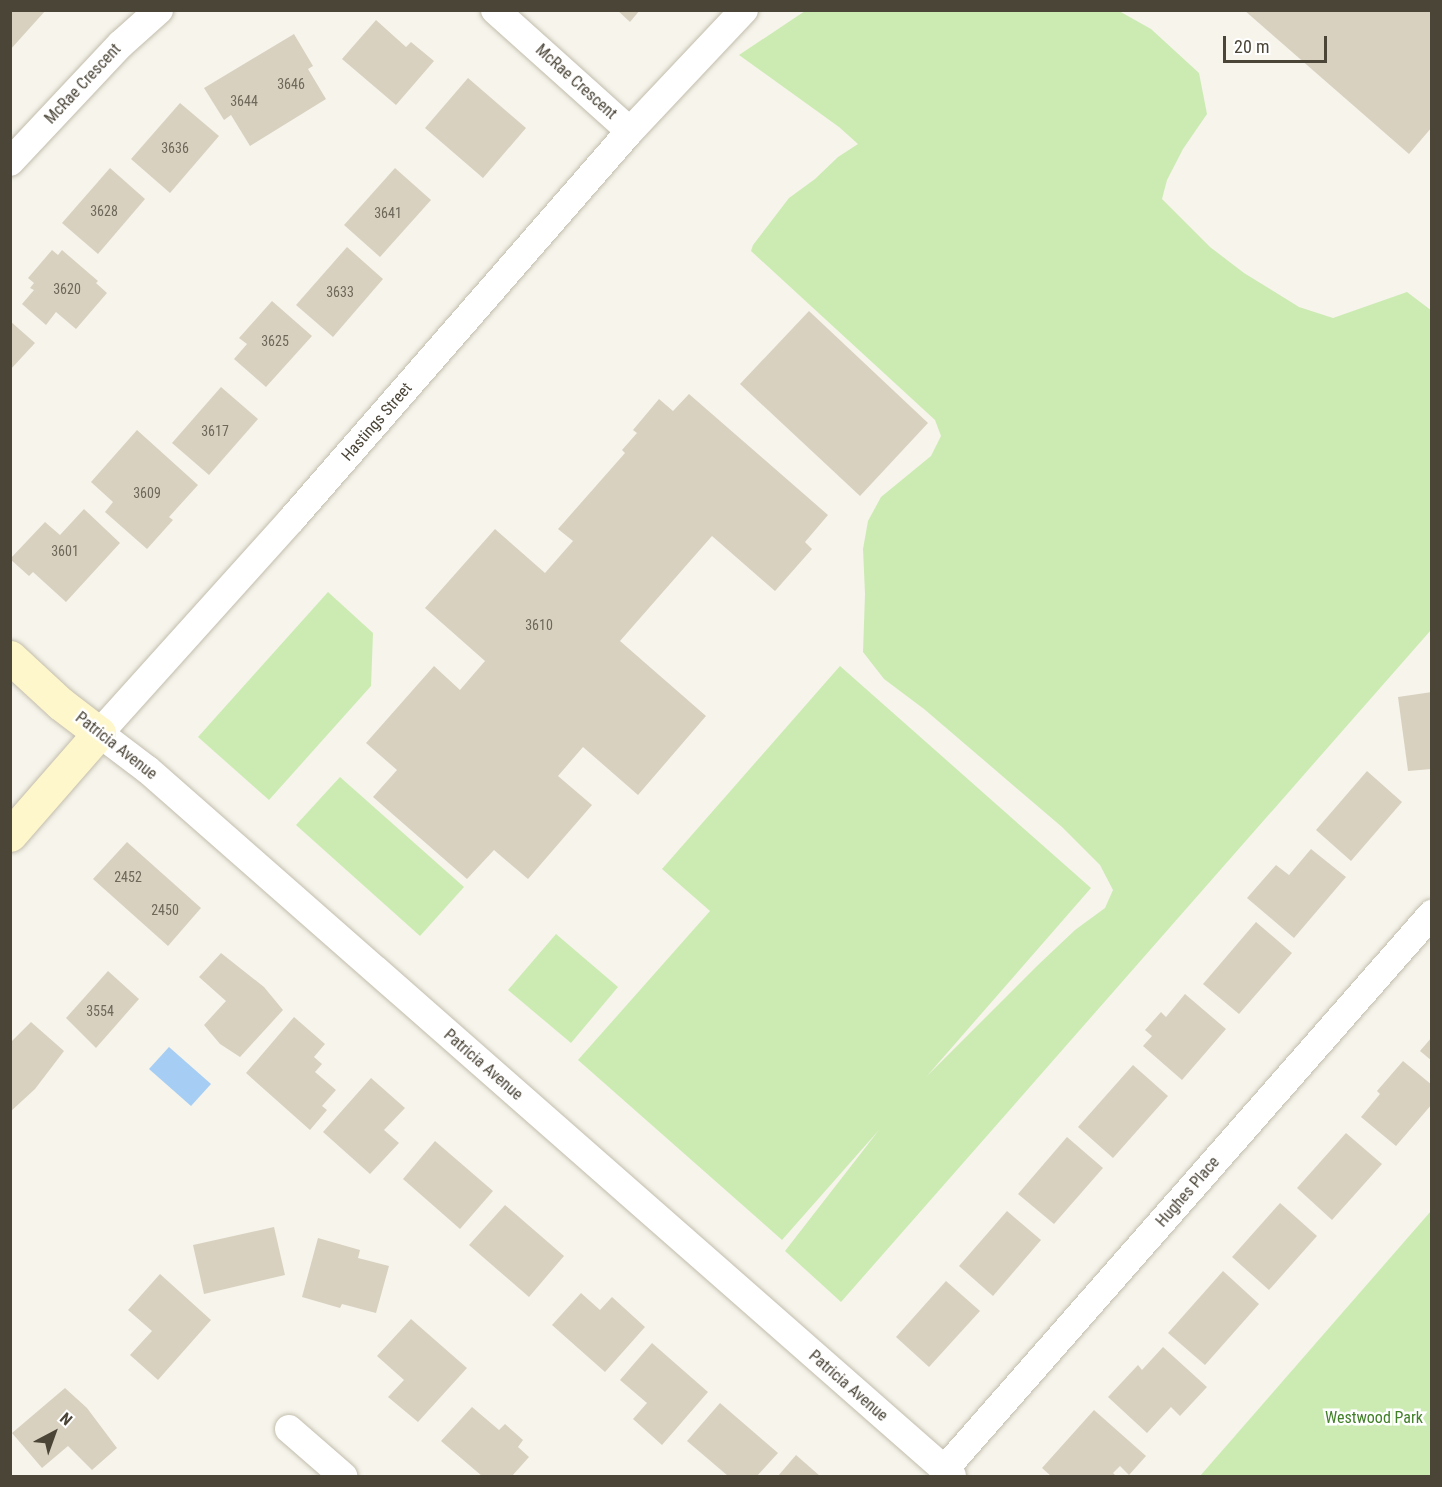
<!DOCTYPE html>
<style>
body{margin:0}
#map{position:relative;width:1442px;height:1487px;overflow:hidden;background:#f6f4eb;font-family:"Roboto Condensed",sans-serif}
div>[style]{position:absolute}
.green>*{inset:0;background:#ccebb3}
.water>*{inset:0;background:#a6cdf3}
.building>*{inset:0;background:#d8d1c0}
.roads{filter:drop-shadow(0 0 2px #c2bdad) drop-shadow(0 0 2px #c2bdad)}
.street>*{height:28px;margin:-14px;padding:0 14px;transform-origin:14px;border-radius:14px;background:#fff}
.secondary>*{height:33px;margin:-16.5px;padding:0 16.5px;transform-origin:16.5px;border-radius:16.5px;background:#fff7cc}
span{translate:-50% -50%;white-space:nowrap;text-align:center;line-height:1.15;-webkit-text-stroke:5px #fff;paint-order:stroke}
.number-label{font-size:14px;color:#6e685a}
.number-label span{-webkit-text-stroke-width:0}
.street-label{font-size:16px;color:#4b4538}
.park-label{font-size:16px;color:#418028}
.frame{position:absolute;inset:0;border:12px solid #4b4538;pointer-events:none}
.north{position:absolute;left:24px;top:1403px;width:60px;height:60px;-webkit-text-stroke:4px #fff;paint-order:stroke;rotate:41deg;font-size:16px;font-weight:700;line-height:24px;text-align:center;color:#4b4538}
.north::after{content:'';display:block;margin:auto;width:21px;height:27px;background:#4b4538;clip-path:polygon(50% 0,100% 100%,50% 72%,0 100%)}
.scale{position:absolute;left:1223px;top:36px;width:104px;height:27px;box-sizing:border-box;border:3px solid #4b4538;border-top:0;padding-left:8px;font-size:18px;line-height:21px;white-space:nowrap;color:#4b4538;-webkit-text-stroke:4px #fff;paint-order:stroke}
</style>
<div id="map">
<div class="green">
<i style="clip-path:polygon(805px 11px,1119px 11px,1151px 29px,1199px 73px,1207px 114px,1183px 149px,1167px 180px,1162px 199px,1210px 247px,1244px 273px,1299px 307px,1333px 318px,1407px 292px,1432px 311px,1431px 630px,841px 1302px,785px 1251px,879px 1130px,782px 1240px,578px 1060px,710px 911px,662px 869px,840px 666px,1091px 888px,927px 1076px,1038px 965px,1075px 930px,1105px 908px,1113px 890px,1100px 865px,1062px 827px,924px 709px,884px 679px,863px 652px,865px 594px,863px 549px,868px 521px,881px 497px,931px 456px,941px 436px,935px 420px,751px 251px,753px 245px,789px 198px,815px 179px,838px 157px,858px 144px,839px 127px,739px 55px)"></i>
<i style="clip-path:polygon(328px 592px,373px 633px,371px 686px,269px 800px,198px 737px)"></i>
<i style="clip-path:polygon(340px 777px,464px 887px,420px 936px,296px 825px)"></i>
<i style="clip-path:polygon(556px 934px,618px 987px,571px 1043px,508px 990px)"></i>
<i style="clip-path:polygon(1431px 1211px,1431px 1476px,1200px 1476px)"></i>
</div>
<div class="water">
<i style="clip-path:polygon(169px 1047px,211px 1084px,191px 1106px,149px 1069px)"></i>
</div>
<div class="building">
<i style="clip-path:polygon(10px 10px,46px 10px,10px 50px)"></i>
<i style="clip-path:polygon(617px 10px,640px 10px,630px 22px)"></i>
<i style="clip-path:polygon(1244px 10px,1432px 10px,1432px 127px,1409px 154px)"></i>
<i style="clip-path:polygon(376px 20px,406px 47px,411px 42px,434px 61px,396px 105px,342px 59px)"></i>
<i style="clip-path:polygon(294px 34px,313px 66px,308px 69px,326px 99px,250px 146px,231px 115px,224px 120px,204px 88px)"></i>
<i style="clip-path:polygon(468px 78px,526px 128px,483px 178px,425px 128px)"></i>
<i style="clip-path:polygon(180px 103px,219px 136px,170px 193px,131px 159px)"></i>
<i style="clip-path:polygon(110px 168px,145px 199px,98px 254px,62px 223px)"></i>
<i style="clip-path:polygon(395px 168px,431px 200px,380px 257px,344px 225px)"></i>
<i style="clip-path:polygon(347px 247px,383px 279px,333px 337px,296px 305px)"></i>
<i style="clip-path:polygon(52px 250px,58px 255px,62px 250px,98px 281px,96px 283px,107px 293px,76px 329px,56px 312px,46px 325px,22px 304px,34px 290px,30px 288px,34px 283px,28px 278px)"></i>
<i style="clip-path:polygon(272px 301px,312px 336px,266px 387px,234px 359px,247px 344px,239px 338px)"></i>
<i style="clip-path:polygon(809px 311px,928px 423px,860px 496px,740px 384px)"></i>
<i style="clip-path:polygon(10px 321px,35px 343px,10px 370px)"></i>
<i style="clip-path:polygon(221px 387px,258px 419px,209px 475px,172px 443px)"></i>
<i style="clip-path:polygon(689px 394px,828px 515px,805px 542px,812px 549px,775px 591px,712px 536px,620px 641px,706px 716px,638px 795px,583px 747px,558px 776px,592px 805px,528px 879px,494px 850px,467px 879px,373px 797px,397px 770px,366px 743px,434px 666px,460px 690px,485px 661px,425px 608px,495px 529px,545px 573px,573px 541px,558px 529px,625px 453px,622px 450px,637px 433px,633px 430px,659px 399px,673px 411px)"></i>
<i style="clip-path:polygon(137px 430px,198px 485px,169px 517px,173px 520px,147px 549px,105px 512px,113px 502px,91px 482px)"></i>
<i style="clip-path:polygon(84px 509px,120px 543px,66px 602px,33px 572px,29px 576px,10px 559px,45px 522px,60px 535px)"></i>
<i style="clip-path:polygon(1432px 692px,1432px 769px,1408px 771px,1398px 697px)"></i>
<i style="clip-path:polygon(1367px 771px,1402px 802px,1351px 861px,1316px 830px)"></i>
<i style="clip-path:polygon(127px 842px,201px 908px,168px 946px,93px 879px)"></i>
<i style="clip-path:polygon(1311px 849px,1346px 877px,1294px 938px,1247px 898px,1276px 865px,1289px 875px)"></i>
<i style="clip-path:polygon(1256px 922px,1292px 953px,1239px 1014px,1203px 984px)"></i>
<i style="clip-path:polygon(221px 953px,264px 987px,283px 1010px,240px 1057px,220px 1044px,204px 1025px,226px 1001px,199px 977px)"></i>
<i style="clip-path:polygon(108px 971px,139px 999px,96px 1048px,66px 1018px)"></i>
<i style="clip-path:polygon(1185px 994px,1226px 1029px,1182px 1080px,1143px 1046px,1152px 1036px,1145px 1030px,1161px 1012px,1166px 1017px)"></i>
<i style="clip-path:polygon(294px 1017px,325px 1044px,314px 1057px,322px 1064px,315px 1072px,336px 1090px,322px 1106px,327px 1110px,310px 1130px,246px 1073px)"></i>
<i style="clip-path:polygon(31px 1022px,64px 1051px,35px 1089px,10px 1112px,10px 1043px)"></i>
<i style="clip-path:polygon(1432px 1037px,1432px 1061px,1420px 1051px)"></i>
<i style="clip-path:polygon(1403px 1061px,1432px 1085px,1432px 1104px,1396px 1146px,1361px 1117px,1380px 1094px,1377px 1091px)"></i>
<i style="clip-path:polygon(1133px 1065px,1168px 1096px,1113px 1158px,1078px 1127px)"></i>
<i style="clip-path:polygon(371px 1078px,405px 1108px,384px 1130px,399px 1143px,370px 1174px,323px 1132px)"></i>
<i style="clip-path:polygon(1346px 1133px,1382px 1164px,1332px 1220px,1297px 1188px)"></i>
<i style="clip-path:polygon(1067px 1137px,1103px 1168px,1054px 1224px,1018px 1194px)"></i>
<i style="clip-path:polygon(435px 1141px,493px 1191px,460px 1229px,403px 1179px)"></i>
<i style="clip-path:polygon(1280px 1203px,1317px 1236px,1269px 1290px,1232px 1257px)"></i>
<i style="clip-path:polygon(505px 1205px,564px 1256px,529px 1297px,469px 1245px)"></i>
<i style="clip-path:polygon(1007px 1211px,1041px 1240px,993px 1296px,959px 1266px)"></i>
<i style="clip-path:polygon(274px 1227px,285px 1275px,204px 1294px,193px 1245px)"></i>
<i style="clip-path:polygon(318px 1238px,360px 1250px,358px 1258px,389px 1266px,376px 1313px,342px 1304px,340px 1308px,302px 1297px)"></i>
<i style="clip-path:polygon(1223px 1271px,1259px 1304px,1205px 1365px,1168px 1333px)"></i>
<i style="clip-path:polygon(160px 1274px,211px 1320px,158px 1380px,130px 1355px,152px 1331px,128px 1310px)"></i>
<i style="clip-path:polygon(946px 1281px,980px 1311px,929px 1367px,896px 1337px)"></i>
<i style="clip-path:polygon(581px 1293px,600px 1310px,612px 1297px,645px 1327px,605px 1372px,552px 1325px)"></i>
<i style="clip-path:polygon(411px 1319px,467px 1368px,418px 1422px,388px 1397px,404px 1380px,377px 1356px)"></i>
<i style="clip-path:polygon(652px 1343px,708px 1392px,662px 1445px,633px 1419px,647px 1403px,620px 1380px)"></i>
<i style="clip-path:polygon(1163px 1347px,1207px 1387px,1180px 1416px,1171px 1407px,1147px 1433px,1108px 1397px,1138px 1365px,1142px 1370px)"></i>
<i style="clip-path:polygon(65px 1388px,87px 1408px,117px 1448px,92px 1470px,68px 1446px,42px 1468px,12px 1433px)"></i>
<i style="clip-path:polygon(720px 1403px,778px 1453px,757px 1476px,728px 1476px,687px 1441px)"></i>
<i style="clip-path:polygon(472px 1407px,499px 1430px,505px 1424px,523px 1440px,518px 1447px,529px 1457px,512px 1476px,482px 1476px,441px 1441px)"></i>
<i style="clip-path:polygon(1094px 1410px,1146px 1456px,1129px 1475px,1120px 1466px,1113px 1473px,1116px 1476px,1051px 1476px,1042px 1468px)"></i>
<i style="clip-path:polygon(796px 1455px,820px 1476px,778px 1476px)"></i>
</div>
<div class="roads">
<div class="street">
<i style="left:495px;top:10px;width:181px;rotate:41.9deg"></i>
<i style="left:744px;top:10px;width:166px;rotate:133.3deg"></i>
<i style="left:630px;top:131px;width:515px;rotate:131.06deg"></i>
<i style="left:292px;top:519px;width:288px;rotate:132deg"></i>
<i style="left:99px;top:733px;width:61px;rotate:37.1deg"></i>
<i style="left:148px;top:770px;width:1070px;rotate:41.29deg"></i>
<i style="left:10px;top:162px;width:162px;rotate:-46.8deg"></i>
<i style="left:121px;top:44px;width:51px;rotate:-41.8deg"></i>
<i style="left:289px;top:1429px;width:72px;rotate:41deg"></i>
<i style="left:944px;top:1470px;width:740px;rotate:-48.73deg"></i>
</div>
<div class="secondary">
<i style="left:10px;top:657px;width:69px;rotate:42.7deg"></i>
<i style="left:61px;top:704px;width:48px;rotate:37.3deg"></i>
<i style="left:99px;top:733px;width:135px;rotate:131.1deg"></i>
</div>
</div>
<div class="number-label">
<span style="left:291px;top:84px">3646</span>
<span style="left:244px;top:101px">3644</span>
<span style="left:175px;top:148px">3636</span>
<span style="left:104px;top:211px">3628</span>
<span style="left:388px;top:213px">3641</span>
<span style="left:67px;top:289px">3620</span>
<span style="left:340px;top:292px">3633</span>
<span style="left:275px;top:341px">3625</span>
<span style="left:215px;top:431px">3617</span>
<span style="left:147px;top:493px">3609</span>
<span style="left:65px;top:551px">3601</span>
<span style="left:539px;top:625px">3610</span>
<span style="left:128px;top:877px">2452</span>
<span style="left:165px;top:910px">2450</span>
<span style="left:100px;top:1011px">3554</span>
</div>
<div class="street-label">
<span style="left:576px;top:82px;rotate:42deg">McRae Crescent</span>
<span style="left:83px;top:84px;rotate:-47deg">McRae Crescent</span>
<span style="left:377px;top:422px;rotate:-49deg">Hastings Street</span>
<span style="left:116px;top:746px;rotate:38deg">Patricia Avenue</span>
<span style="left:483px;top:1065px;rotate:41deg">Patricia Avenue</span>
<span style="left:1188px;top:1192px;rotate:-49deg">Hughes Place</span>
<span style="left:848px;top:1386px;rotate:41deg">Patricia Avenue</span>
</div>
<div class="park-label">
<span style="left:1374px;top:1418px">Westwood Park</span>
</div>
<div class="frame"></div>
<div class="north">N</div>
<div class="scale">20 m</div>
</div>
